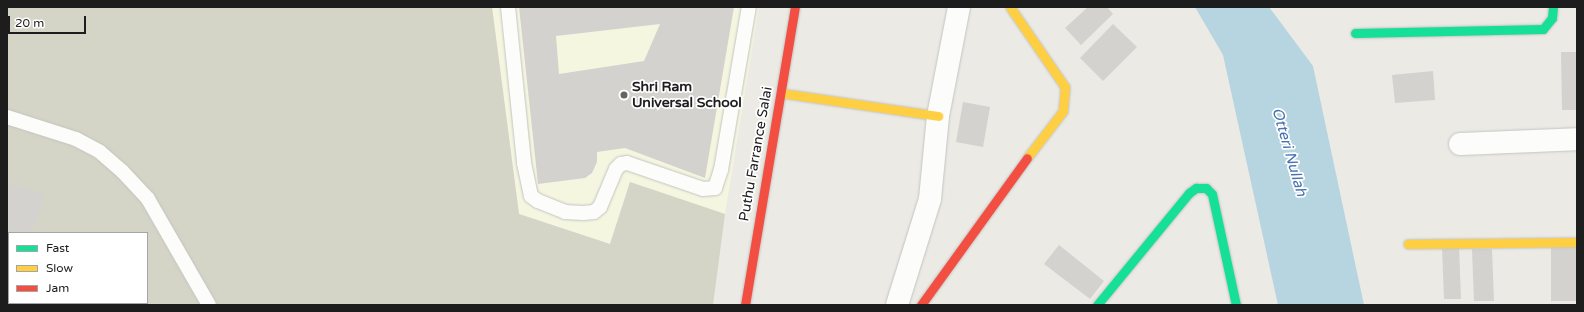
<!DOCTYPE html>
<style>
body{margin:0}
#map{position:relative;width:1584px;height:312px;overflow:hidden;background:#ebeae5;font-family:"Varela Round",sans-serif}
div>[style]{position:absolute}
.education>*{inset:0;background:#f4f6e0}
.construction>*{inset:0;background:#d4d5c6}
.water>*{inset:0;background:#b7d5e0}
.building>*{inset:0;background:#d3d2ce}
.roads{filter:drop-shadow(0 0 1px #c4c4c1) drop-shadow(0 0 1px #c4c4c1)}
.lane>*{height:14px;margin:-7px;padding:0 7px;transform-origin:7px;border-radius:7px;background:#fcfcfb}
.street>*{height:22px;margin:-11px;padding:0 11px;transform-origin:11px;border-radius:11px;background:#fcfcfb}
.fast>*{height:9px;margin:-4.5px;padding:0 4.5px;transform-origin:4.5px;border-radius:4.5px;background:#16e098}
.slow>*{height:9px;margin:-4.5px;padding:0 4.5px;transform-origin:4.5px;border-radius:4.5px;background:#ffcf43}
.jam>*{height:9px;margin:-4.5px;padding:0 4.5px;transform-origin:4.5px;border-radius:4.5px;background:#f24e42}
.dots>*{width:11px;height:11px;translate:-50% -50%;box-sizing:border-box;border:2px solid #fff;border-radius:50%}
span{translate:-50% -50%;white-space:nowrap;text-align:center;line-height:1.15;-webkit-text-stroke:3.5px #fff;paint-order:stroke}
.poi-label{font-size:14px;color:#1d1d1d;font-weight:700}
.left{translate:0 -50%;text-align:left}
.street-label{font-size:14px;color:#1d1d1d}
.water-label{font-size:15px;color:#4773af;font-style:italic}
.frame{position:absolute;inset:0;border:8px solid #1d1d1d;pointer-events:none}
.legend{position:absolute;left:8px;top:232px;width:140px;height:72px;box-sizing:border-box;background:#fff;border:1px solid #a5a5a5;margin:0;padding:5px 7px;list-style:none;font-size:12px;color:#1d1d1d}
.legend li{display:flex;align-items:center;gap:8px;height:20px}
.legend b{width:20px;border:1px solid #a5a5a5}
.scale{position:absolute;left:8px;top:16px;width:78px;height:18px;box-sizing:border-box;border:2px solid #1d1d1d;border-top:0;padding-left:5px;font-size:12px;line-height:14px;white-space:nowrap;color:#1d1d1d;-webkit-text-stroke:3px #fff;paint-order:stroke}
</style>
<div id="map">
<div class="education">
<i style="clip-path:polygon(492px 7px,759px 7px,725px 214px,630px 182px,610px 244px,519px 214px)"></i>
</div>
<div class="construction">
<i style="clip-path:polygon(evenodd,7px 7px,492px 7px,519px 214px,610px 244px,630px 182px,725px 214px,713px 305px,7px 305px,7px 7px,9px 233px,147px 233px,147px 303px,9px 303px,9px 233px)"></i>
</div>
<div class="water">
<i style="clip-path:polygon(1195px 7px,1269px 7px,1313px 66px,1364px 305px,1278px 305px,1223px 55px)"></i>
</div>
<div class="building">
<i style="clip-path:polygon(evenodd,519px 7px,734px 7px,705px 178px,625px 148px,597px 152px,597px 162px,592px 173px,585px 178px,538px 184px,519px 7px,660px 24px,644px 61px,559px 74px,556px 36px,660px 24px)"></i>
<i style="clip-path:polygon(1088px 7px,1107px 7px,1113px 14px,1081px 45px,1065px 28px)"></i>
<i style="clip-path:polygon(1113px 24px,1137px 47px,1103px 81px,1080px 58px)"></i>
<i style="clip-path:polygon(1561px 52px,1577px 52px,1577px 110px,1562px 110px)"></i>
<i style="clip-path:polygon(1433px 71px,1435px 100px,1395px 103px,1392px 75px)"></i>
<i style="clip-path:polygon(963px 102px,990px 107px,983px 147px,956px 142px)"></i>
<i style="clip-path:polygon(7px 182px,45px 194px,32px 233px,9px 233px,10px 305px,7px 305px)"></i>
<i style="clip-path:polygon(1059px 245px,1104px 281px,1090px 299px,1044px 264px)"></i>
<i style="clip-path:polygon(1551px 245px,1577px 245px,1577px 301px,1551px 301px)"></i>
<i style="clip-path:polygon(1459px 246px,1461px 299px,1444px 299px,1442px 247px)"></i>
<i style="clip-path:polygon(1472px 249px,1492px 249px,1494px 301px,1474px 301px)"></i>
</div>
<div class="roads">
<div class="lane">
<i style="left:508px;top:7px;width:157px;rotate:84.1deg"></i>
<i style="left:524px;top:163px;width:34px;rotate:78deg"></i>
<i style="left:531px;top:196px;width:9px;rotate:36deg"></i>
<i style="left:538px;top:201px;width:29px;rotate:22deg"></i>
<i style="left:565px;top:212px;width:18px;rotate:3deg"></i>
<i style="left:583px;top:213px;width:11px;rotate:-5deg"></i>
<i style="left:594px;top:212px;width:8px;rotate:-40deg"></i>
<i style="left:600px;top:207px;width:41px;rotate:-67.2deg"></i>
<i style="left:616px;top:169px;width:7px;rotate:-45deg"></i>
<i style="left:621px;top:164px;width:6px;rotate:-9deg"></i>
<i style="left:627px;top:163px;width:80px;rotate:18.9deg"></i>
<i style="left:703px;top:189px;width:12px;rotate:-5deg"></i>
<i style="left:715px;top:188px;width:19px;rotate:-72deg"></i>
<i style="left:721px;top:170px;width:165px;rotate:-80.3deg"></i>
<i style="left:7px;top:117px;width:72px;rotate:17.7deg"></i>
<i style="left:76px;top:139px;width:27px;rotate:28deg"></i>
<i style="left:100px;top:152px;width:29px;rotate:41deg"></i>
<i style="left:122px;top:171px;width:38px;rotate:47deg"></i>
<i style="left:148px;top:199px;width:122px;rotate:60.1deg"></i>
</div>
<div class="street">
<i style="left:1460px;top:144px;width:117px;rotate:-2.4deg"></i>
<i style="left:897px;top:305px;width:111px;rotate:-72.7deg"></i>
<i style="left:930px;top:199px;width:83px;rotate:-84.5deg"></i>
<i style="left:938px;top:116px;width:111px;rotate:-79.1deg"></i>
</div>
<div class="fast">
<i style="left:1355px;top:33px;width:188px;rotate:-1.2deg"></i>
<i style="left:1543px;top:29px;width:14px;rotate:-51deg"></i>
<i style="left:1552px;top:18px;width:11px;rotate:-85deg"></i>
<i style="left:1097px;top:305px;width:145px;rotate:-50.6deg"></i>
<i style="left:1189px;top:193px;width:9px;rotate:-36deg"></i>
<i style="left:1196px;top:188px;width:10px"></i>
<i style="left:1206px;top:188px;width:8px;rotate:45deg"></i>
<i style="left:1212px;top:194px;width:114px;rotate:77.8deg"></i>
</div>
<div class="slow">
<i style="left:1010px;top:7px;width:97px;rotate:55.5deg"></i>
<i style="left:1065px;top:87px;width:24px;rotate:95deg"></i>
<i style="left:1063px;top:111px;width:59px;rotate:127.5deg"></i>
<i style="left:781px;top:93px;width:159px;rotate:8.3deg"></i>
<i style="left:1408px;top:244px;width:169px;rotate:-0.7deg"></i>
</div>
<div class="jam">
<i style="left:745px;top:305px;width:302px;rotate:-80.5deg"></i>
<i style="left:921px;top:305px;width:181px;rotate:-54.2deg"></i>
</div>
</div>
<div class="dots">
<i style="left:624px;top:95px;background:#656563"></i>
</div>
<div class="poi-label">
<span class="left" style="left:632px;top:95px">Shri Ram<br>Universal School</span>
</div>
<div class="street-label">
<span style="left:756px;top:154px;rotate:-80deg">Puthu Farrance Salai</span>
</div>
<div class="water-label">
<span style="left:1289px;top:152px;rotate:74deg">Otteri Nullah</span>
</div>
<div class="frame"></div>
<ul class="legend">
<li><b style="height:5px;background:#16e098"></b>Fast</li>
<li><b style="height:5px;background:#ffcf43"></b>Slow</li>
<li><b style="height:5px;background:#f24e42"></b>Jam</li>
</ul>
<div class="scale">20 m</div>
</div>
